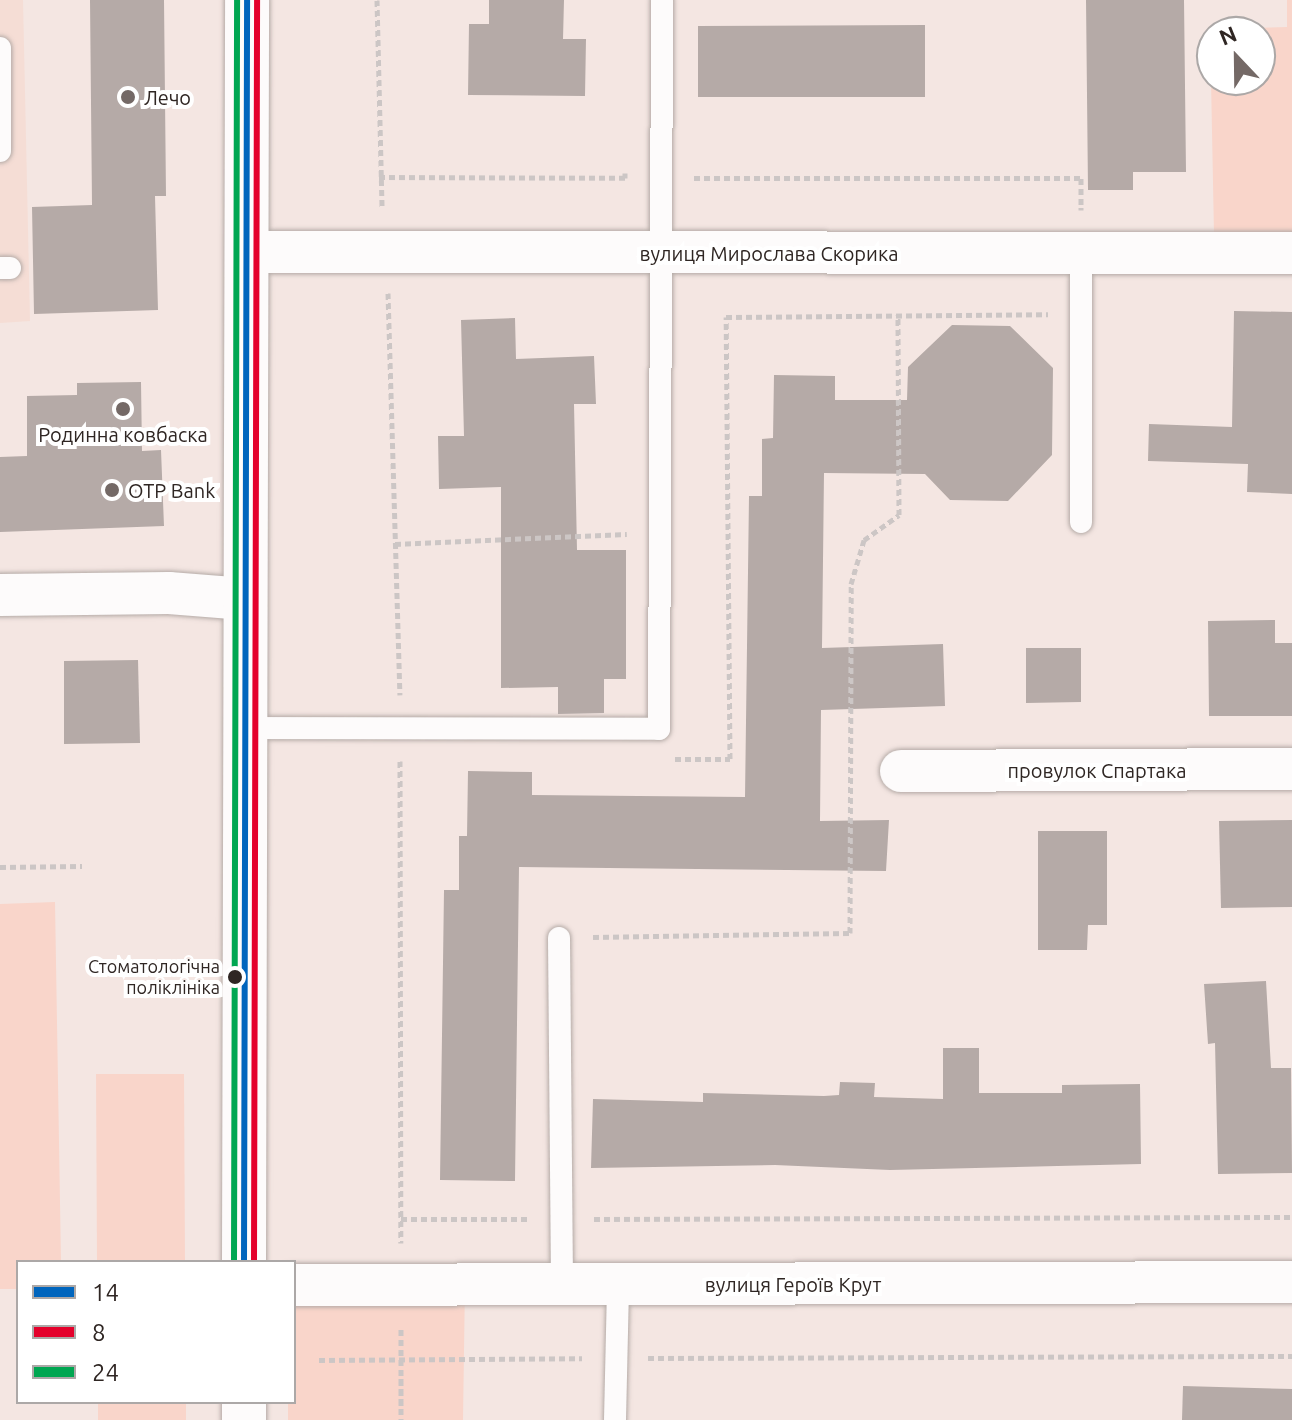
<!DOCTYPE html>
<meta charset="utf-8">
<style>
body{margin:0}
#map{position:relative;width:1292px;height:1420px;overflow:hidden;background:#f4e6e2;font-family:Ubuntu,sans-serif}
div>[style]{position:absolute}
.built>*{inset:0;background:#f5ddd5}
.green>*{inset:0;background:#f9d5ca}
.building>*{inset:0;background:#b5aaa7}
.path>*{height:5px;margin-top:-2.5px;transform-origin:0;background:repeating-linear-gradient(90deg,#ccc6c5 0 6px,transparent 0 10px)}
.roads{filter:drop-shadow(0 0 2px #b5aba7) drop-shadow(0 0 2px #b5aba7)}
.lane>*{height:22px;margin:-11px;padding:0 11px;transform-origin:11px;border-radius:11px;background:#fdfbfb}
.street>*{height:42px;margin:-21px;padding:0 21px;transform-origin:21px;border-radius:21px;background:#fdfbfb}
.secondary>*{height:44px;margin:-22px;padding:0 22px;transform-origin:22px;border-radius:22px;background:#fdfbfb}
.bus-1>*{height:6px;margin:-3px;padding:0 3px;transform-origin:3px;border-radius:3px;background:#0065bd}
.bus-2>*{height:6px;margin:-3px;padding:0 3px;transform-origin:3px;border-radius:3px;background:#e4002b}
.bus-3>*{height:6px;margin:-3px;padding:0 3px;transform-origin:3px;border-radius:3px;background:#00a651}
.dots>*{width:22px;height:22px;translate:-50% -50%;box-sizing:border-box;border:4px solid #fff;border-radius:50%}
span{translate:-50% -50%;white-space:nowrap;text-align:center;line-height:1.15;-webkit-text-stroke:8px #fff;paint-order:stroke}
.bus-label{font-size:18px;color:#2f2623}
.right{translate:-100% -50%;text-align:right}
.poi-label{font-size:20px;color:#2f2623}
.left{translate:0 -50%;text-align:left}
.street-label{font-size:20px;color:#2f2623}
.legend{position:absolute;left:16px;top:1260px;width:280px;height:144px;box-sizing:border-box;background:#fff;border:2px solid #aca8a7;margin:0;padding:10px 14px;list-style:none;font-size:24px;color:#2f2623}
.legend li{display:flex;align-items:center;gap:16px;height:40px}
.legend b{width:40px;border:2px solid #aca8a7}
.north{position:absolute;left:1196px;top:16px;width:80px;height:80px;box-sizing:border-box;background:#fff;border:2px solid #aca8a7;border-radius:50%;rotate:338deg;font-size:22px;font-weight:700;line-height:32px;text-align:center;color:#2f2623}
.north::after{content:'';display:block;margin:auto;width:28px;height:36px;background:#746966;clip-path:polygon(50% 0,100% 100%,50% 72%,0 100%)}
</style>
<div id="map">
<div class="built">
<i style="clip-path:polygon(0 0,23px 0,30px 321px,0 323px)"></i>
</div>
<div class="green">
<i style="clip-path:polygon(evenodd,1287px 0,1292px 0,1292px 233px,1214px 234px,1210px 29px,1287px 27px,1287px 0,1212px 32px,1260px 32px,1260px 80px,1212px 80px,1212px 32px)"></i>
<i style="clip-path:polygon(55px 902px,61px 1262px,18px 1262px,18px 1289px,0 1289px,0 904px)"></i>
<i style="clip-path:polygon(96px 1074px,184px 1074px,185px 1262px,97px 1262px)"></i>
<i style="clip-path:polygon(294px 1283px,465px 1283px,463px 1420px,288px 1420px,288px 1402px,294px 1402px)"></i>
<i style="clip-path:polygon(98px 1402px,186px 1402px,186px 1420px,98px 1420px)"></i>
</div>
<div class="building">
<i style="clip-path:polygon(90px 0,164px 0,166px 196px,155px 196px,158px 310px,34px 314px,32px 207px,92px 205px)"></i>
<i style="clip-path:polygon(489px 0,564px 0,563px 39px,586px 39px,585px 96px,468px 95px,469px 24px,489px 24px)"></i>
<i style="clip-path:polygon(1086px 0,1184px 0,1186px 172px,1133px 172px,1133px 190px,1088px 190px)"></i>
<i style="clip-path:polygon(925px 25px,925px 97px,698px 97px,698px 26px)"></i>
<i style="clip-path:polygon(1234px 311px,1292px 312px,1292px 494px,1247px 492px,1248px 464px,1148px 461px,1149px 424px,1232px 427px)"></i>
<i style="clip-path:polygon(515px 318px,516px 359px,594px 356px,596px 404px,574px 404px,577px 550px,626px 550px,626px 679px,604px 679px,604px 713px,558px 714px,558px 687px,501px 688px,501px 487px,439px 489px,438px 436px,464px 436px,461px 320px)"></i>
<i style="clip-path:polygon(952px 325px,1010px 326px,1053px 368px,1052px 455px,1008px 501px,950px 500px,925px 474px,824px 473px,822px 648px,943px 644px,945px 706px,821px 710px,820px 821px,889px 820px,886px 871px,519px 867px,515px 1181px,440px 1180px,444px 890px,459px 890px,459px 836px,467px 836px,468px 771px,532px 772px,532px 795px,745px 797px,749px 496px,762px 496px,762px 439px,773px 438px,774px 375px,835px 376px,835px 400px,907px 400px,908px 367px)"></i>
<i style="clip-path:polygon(141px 382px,142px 451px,161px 450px,164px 526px,0 532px,0 457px,27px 456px,27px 396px,77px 395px,77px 383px)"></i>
<i style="clip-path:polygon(1275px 620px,1275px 643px,1292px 643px,1292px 716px,1209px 716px,1208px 621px)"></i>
<i style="clip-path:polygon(1026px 648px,1081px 648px,1081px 702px,1026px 703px)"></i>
<i style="clip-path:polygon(138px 660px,140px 743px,64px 744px,64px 661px)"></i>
<i style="clip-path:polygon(1292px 820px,1292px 907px,1221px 908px,1219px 821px)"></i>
<i style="clip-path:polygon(1038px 831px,1107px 831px,1107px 925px,1088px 925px,1087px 950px,1038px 950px)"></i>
<i style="clip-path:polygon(1266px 981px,1271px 1068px,1291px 1068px,1292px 1173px,1218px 1174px,1215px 1043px,1208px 1044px,1204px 984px)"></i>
<i style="clip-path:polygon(943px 1048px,979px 1048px,979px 1093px,1062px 1093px,1062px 1085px,1140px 1084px,1141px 1164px,890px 1170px,775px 1165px,591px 1168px,593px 1099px,703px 1102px,703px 1093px,824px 1096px,839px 1095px,840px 1082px,875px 1083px,874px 1097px,943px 1099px)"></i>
<i style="clip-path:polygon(1183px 1386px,1292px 1389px,1292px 1420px,1182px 1420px)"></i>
</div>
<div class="path">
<i style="left:377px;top:0;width:207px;rotate:88.6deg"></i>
<i style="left:379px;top:177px;width:246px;rotate:0.2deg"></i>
<i style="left:625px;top:178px;width:5px;rotate:-90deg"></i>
<i style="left:694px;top:178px;width:387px"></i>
<i style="left:1081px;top:178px;width:32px;rotate:90deg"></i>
<i style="left:388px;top:293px;width:402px;rotate:88.3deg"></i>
<i style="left:395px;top:544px;width:232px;rotate:-2.5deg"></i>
<i style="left:675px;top:759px;width:55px"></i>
<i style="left:730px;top:759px;width:442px;rotate:-90.5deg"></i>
<i style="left:726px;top:317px;width:322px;rotate:-0.5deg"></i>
<i style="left:400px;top:761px;width:482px;rotate:89.9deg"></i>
<i style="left:0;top:867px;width:82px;rotate:-0.7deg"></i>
<i style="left:593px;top:937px;width:257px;rotate:-0.9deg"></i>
<i style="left:850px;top:933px;width:349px;rotate:-89.8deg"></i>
<i style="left:851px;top:584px;width:46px;rotate:-73.5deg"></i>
<i style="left:864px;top:540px;width:43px;rotate:-35.5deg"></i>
<i style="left:899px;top:515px;width:200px;rotate:-90.3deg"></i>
<i style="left:401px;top:1219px;width:127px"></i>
<i style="left:594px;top:1219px;width:698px;rotate:-0.16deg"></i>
<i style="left:401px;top:1329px;width:91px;rotate:90deg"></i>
<i style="left:648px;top:1358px;width:644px;rotate:-0.18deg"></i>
<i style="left:319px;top:1360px;width:263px;rotate:-0.4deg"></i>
</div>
<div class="roads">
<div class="lane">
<i style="left:0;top:48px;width:103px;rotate:90deg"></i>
<i style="left:1081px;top:253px;width:269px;rotate:90deg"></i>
<i style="left:0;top:268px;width:10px"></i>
<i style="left:245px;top:728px;width:414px;rotate:0.1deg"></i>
<i style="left:659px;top:729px;width:729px;rotate:-89.76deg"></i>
<i style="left:559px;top:938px;width:346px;rotate:89.5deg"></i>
<i style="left:615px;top:1420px;width:136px;rotate:-88.7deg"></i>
</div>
<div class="street">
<i style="left:246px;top:252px;width:1046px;rotate:0.05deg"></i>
<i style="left:0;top:595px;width:169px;rotate:-0.7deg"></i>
<i style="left:169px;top:593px;width:76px;rotate:4.5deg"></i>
<i style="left:901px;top:771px;width:391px;rotate:-0.3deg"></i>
<i style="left:294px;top:1285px;width:998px;rotate:-0.17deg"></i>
</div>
<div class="secondary">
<i style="left:244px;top:1262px;width:1262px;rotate:-89.86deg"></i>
<i style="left:244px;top:1420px;width:18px;rotate:-90deg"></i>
</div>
</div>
<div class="bus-1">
<i style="left:244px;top:1262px;width:1262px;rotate:-89.86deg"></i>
</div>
<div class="bus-2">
<i style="left:254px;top:1262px;width:1262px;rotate:-89.86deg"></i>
</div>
<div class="bus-3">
<i style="left:234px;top:1262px;width:1262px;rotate:-89.86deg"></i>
</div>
<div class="dots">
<i style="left:128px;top:97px;background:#746966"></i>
<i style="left:123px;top:409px;background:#746966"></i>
<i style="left:112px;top:490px;background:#746966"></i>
<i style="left:235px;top:977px;background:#2f2623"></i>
</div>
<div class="bus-label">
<span class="right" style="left:220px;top:977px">Стоматологічна<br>поліклініка</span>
</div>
<div class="poi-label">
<span class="left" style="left:144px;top:97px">Лечо</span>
<span style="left:123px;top:434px">Родинна ковбаска</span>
<span class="left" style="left:128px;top:490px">OTP Bank</span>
</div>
<div class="street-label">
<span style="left:769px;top:253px">вулиця Мирослава Скорика</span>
<span style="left:1097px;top:770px">провулок Спартака</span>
<span style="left:793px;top:1284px">вулиця Героїв Крут</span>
</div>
<ul class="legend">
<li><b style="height:10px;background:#0065bd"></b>14</li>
<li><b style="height:10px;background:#e4002b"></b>8</li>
<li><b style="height:10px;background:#00a651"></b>24</li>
</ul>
<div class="north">N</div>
</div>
